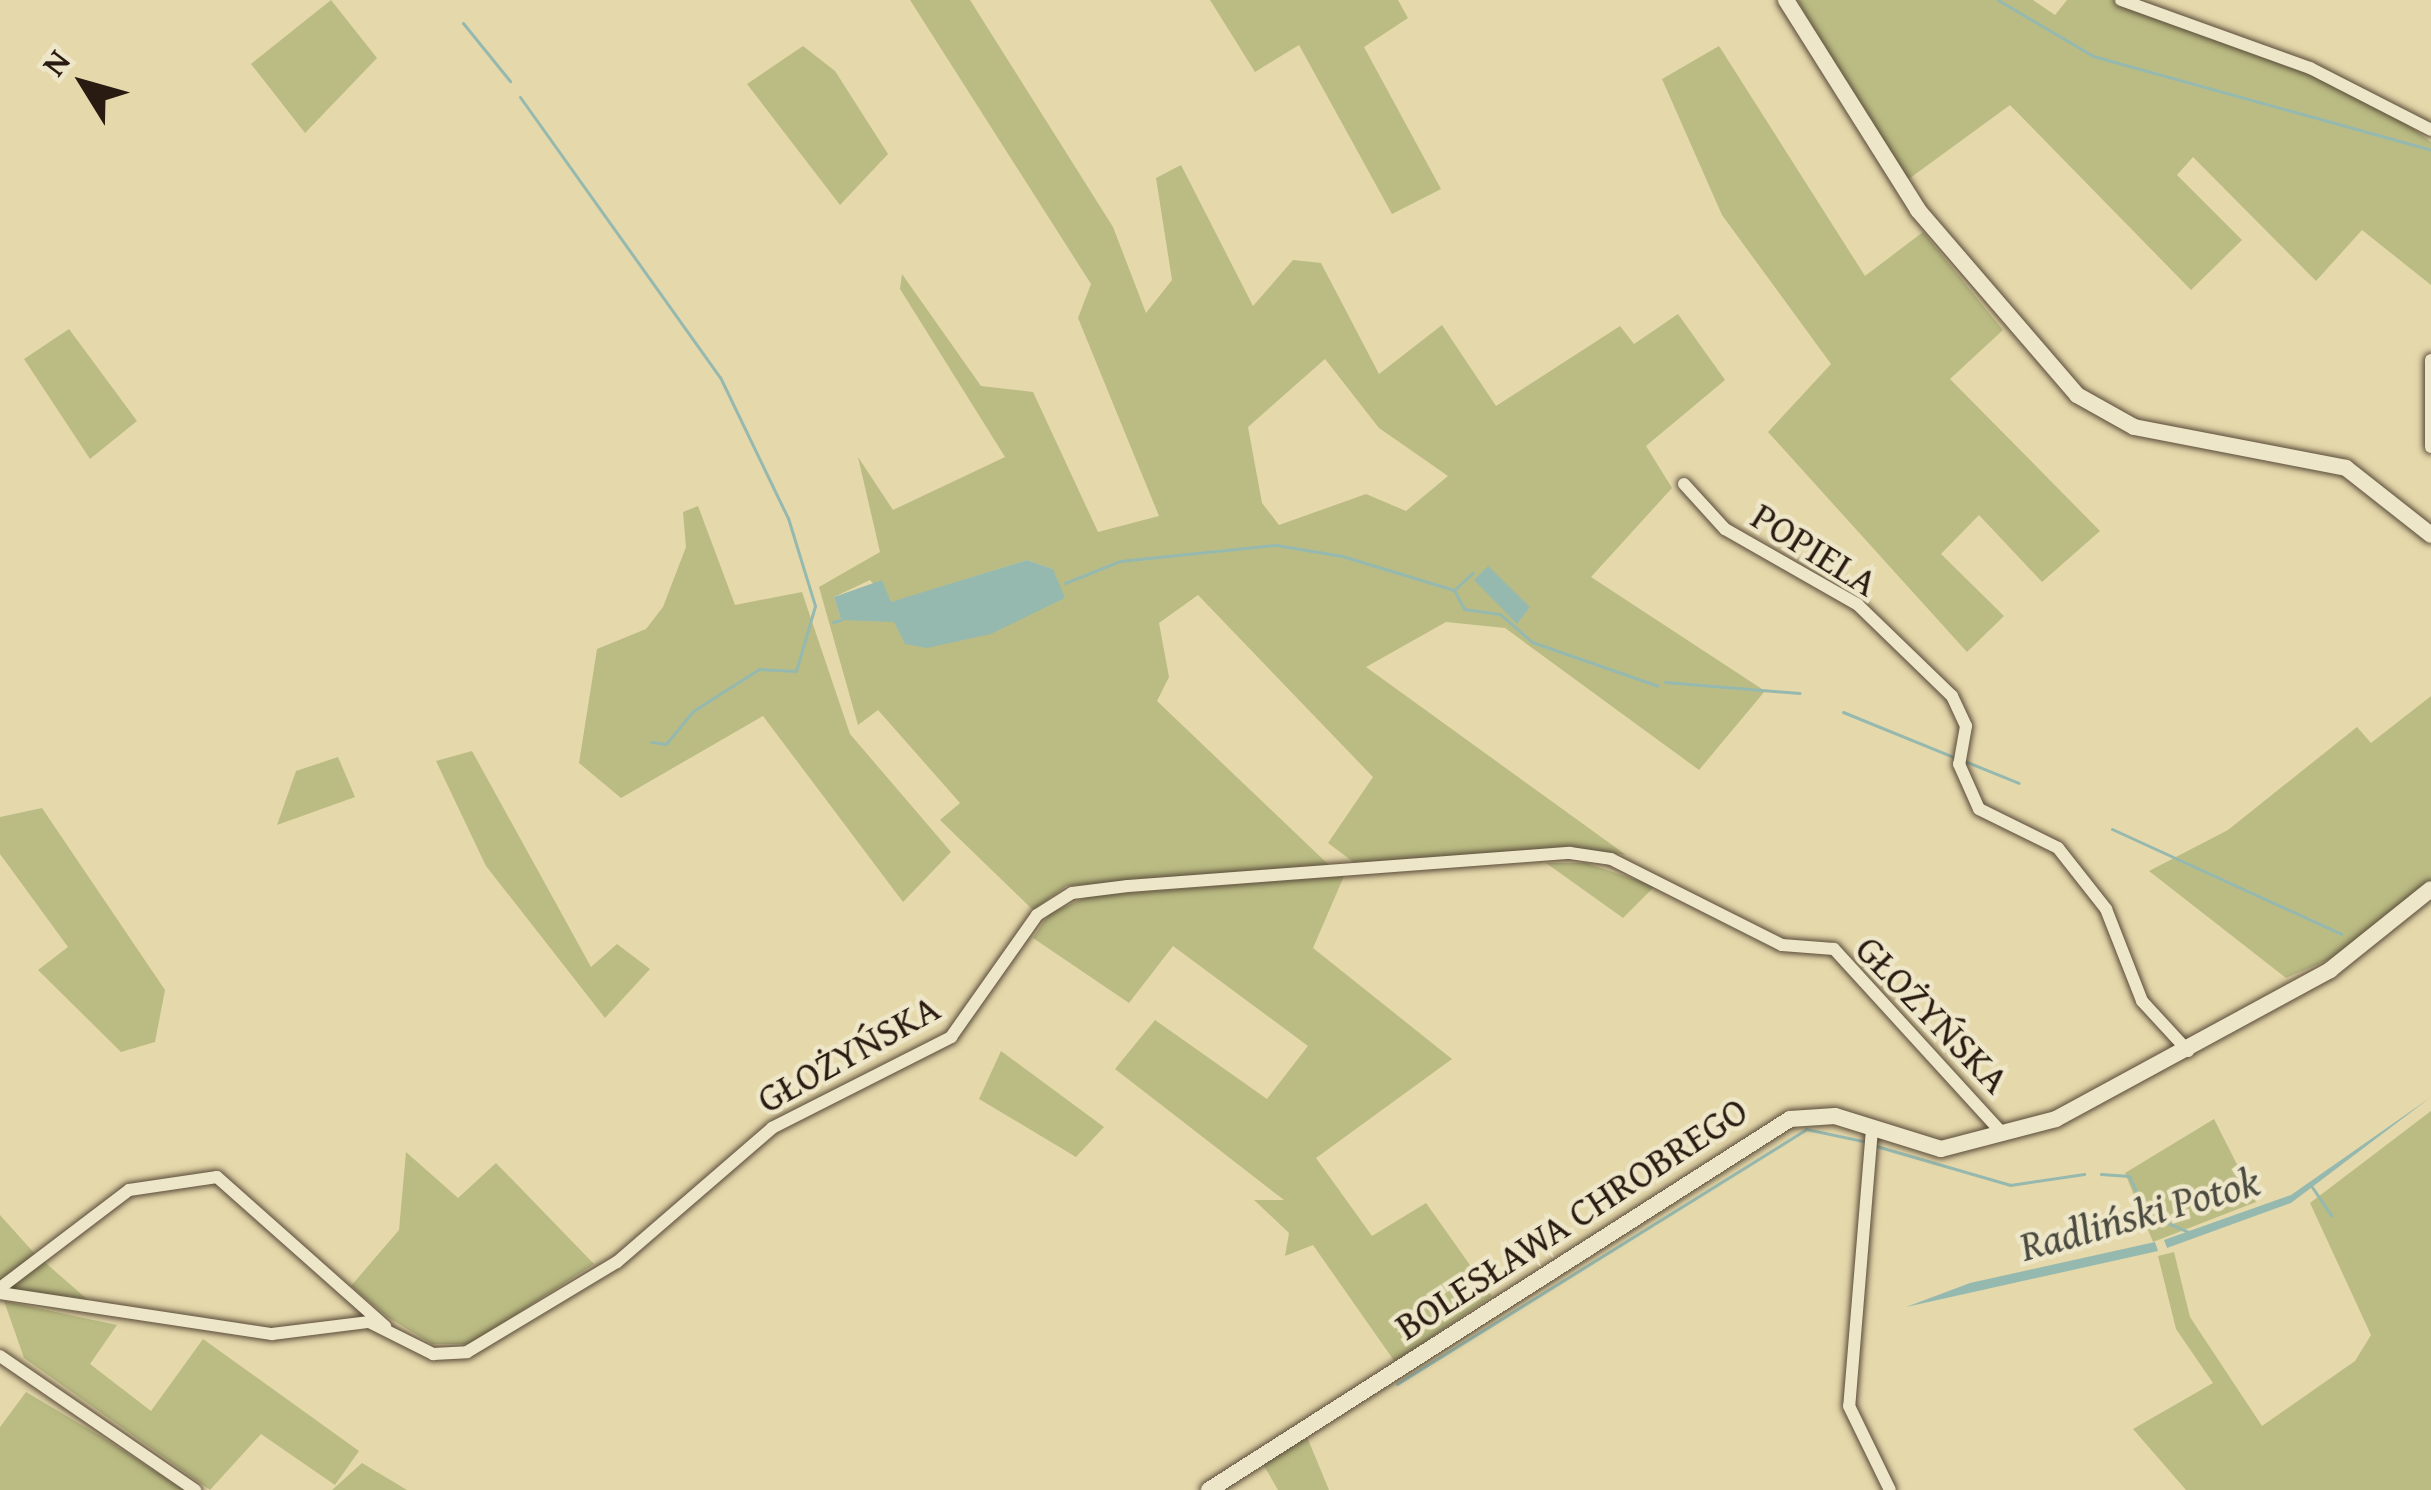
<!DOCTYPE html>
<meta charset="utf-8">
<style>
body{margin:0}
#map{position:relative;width:2431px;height:1490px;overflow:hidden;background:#e5d8ab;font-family:"Gentium Book Plus",serif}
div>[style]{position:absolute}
.green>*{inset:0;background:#bbbc84}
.water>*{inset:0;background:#96b9af}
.stream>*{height:3px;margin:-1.5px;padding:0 1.5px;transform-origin:1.5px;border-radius:1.5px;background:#96b9af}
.roads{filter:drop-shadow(0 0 3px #584a38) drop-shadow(0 0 3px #584a38)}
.street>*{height:12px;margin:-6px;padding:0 6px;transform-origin:6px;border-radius:6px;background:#eee6c8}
.secondary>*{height:16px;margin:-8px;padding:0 8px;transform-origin:8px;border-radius:8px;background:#eee6c8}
span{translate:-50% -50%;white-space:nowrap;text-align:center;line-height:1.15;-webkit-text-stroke:9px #eee6c8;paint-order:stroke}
.street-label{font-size:39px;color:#291b11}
.water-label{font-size:42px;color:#4a4a40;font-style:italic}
.north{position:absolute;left:24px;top:24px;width:120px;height:120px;-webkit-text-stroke:9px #eee6c8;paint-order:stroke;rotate:307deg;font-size:33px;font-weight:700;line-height:48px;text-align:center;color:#291b11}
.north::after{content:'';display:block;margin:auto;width:42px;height:54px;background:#291b11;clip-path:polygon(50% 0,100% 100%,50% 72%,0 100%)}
</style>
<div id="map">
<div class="green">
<i style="clip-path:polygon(331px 0,377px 58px,305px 133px,251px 64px)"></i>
<i style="clip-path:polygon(evenodd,910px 0,970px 0,1113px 227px,1146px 313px,1172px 280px,1156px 178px,1181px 165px,1253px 306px,1293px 260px,1321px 263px,1379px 374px,1442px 325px,1496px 406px,1620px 326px,1634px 344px,1678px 314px,1725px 380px,1646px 446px,1672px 488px,1591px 577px,1765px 691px,1699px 770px,1505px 628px,1446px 622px,1366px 667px,1626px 855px,1563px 847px,1356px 864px,1328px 843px,1373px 777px,1198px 595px,1159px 623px,1169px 677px,1157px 701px,1331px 867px,1066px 886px,1033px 910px,940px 820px,960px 803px,878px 710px,858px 725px,819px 587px,880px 552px,858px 457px,893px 510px,1005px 457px,900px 289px,902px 274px,981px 386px,1033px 392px,1098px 532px,1159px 516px,1078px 318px,1091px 284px,910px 0,1325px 359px,1379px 428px,1448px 476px,1406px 511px,1366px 494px,1279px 525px,1262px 503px,1248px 427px,1325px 359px,910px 0,1027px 560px,1053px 569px,841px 620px,834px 597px,870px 580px,890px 603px,1027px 560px)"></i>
<i style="clip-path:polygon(1210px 0,1398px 0,1408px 18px,1364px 47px,1441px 189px,1392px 214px,1299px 45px,1255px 72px)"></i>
<i style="clip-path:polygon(1797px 0,2033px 0,2055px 15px,2067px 0,2136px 0,2345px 80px,2431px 142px,2431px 285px,2362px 230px,2316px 281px,2193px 157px,2177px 175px,2242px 240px,2191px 290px,2010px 105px,1906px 181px)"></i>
<i style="clip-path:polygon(803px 46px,835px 71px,888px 154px,840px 205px,747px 84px)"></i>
<i style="clip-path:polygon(1719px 46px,1865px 276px,1923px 232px,2003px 330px,1950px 379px,2100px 531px,2042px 582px,1979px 515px,1941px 554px,2004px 616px,1967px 652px,1768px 432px,1831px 364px,1722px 215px,1662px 79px)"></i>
<i style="clip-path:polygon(69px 329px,137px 421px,90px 459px,24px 359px)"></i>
<i style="clip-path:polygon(698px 506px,735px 605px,802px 592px,850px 734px,951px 852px,903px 902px,763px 716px,621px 798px,579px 763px,597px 649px,646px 629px,663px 607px,686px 547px,683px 512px)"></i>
<i style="clip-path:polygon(2431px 696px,2431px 883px,2337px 956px,2286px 978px,2149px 871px,2228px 830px,2357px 727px,2371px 743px)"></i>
<i style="clip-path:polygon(472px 751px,591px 967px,617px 944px,650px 969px,605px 1018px,486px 866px,436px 761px)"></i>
<i style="clip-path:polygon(338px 757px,355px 797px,277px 825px,296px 771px)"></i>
<i style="clip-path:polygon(42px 808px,165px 990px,155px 1042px,121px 1052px,38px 970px,68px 947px,0 854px,0 817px)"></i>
<i style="clip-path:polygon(1546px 863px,1586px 863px,1655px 886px,1623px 918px)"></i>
<i style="clip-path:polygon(1344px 876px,1313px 948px,1452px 1059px,1316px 1158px,1372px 1236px,1426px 1203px,1492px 1296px,1395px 1362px,1313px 1245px,1285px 1256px,1289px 1233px,1254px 1200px,1284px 1200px,1115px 1069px,1155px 1020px,1267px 1099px,1308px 1046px,1173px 946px,1129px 1003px,1033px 938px,1049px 914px,1089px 896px)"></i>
<i style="clip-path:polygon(1001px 1051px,1104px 1127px,1076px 1157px,979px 1099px)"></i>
<i style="clip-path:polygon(2431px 1111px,2431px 1490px,2186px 1490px,2133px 1429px,2213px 1383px,2176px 1329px,2158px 1256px,2174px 1252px,2190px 1317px,2262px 1426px,2355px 1361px,2371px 1335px,2310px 1203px)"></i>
<i style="clip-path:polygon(2214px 1119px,2256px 1202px,2153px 1242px,2125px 1173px)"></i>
<i style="clip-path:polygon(406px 1152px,458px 1198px,496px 1163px,594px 1264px,470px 1344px,432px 1344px,389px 1318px,351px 1286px,399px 1230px)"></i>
<i style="clip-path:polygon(0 1215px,35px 1254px,0 1281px)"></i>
<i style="clip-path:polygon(40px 1258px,88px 1300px,10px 1290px)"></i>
<i style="clip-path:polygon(4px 1301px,117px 1325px,90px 1364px,151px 1411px,203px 1339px,359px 1451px,335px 1485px,261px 1434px,210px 1490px,24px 1358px)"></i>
<i style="clip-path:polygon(26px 1392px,102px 1437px,184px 1490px,0 1490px,0 1427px)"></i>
<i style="clip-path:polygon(1307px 1437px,1329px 1490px,1278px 1490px,1263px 1464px)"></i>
<i style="clip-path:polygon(362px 1463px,407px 1490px,332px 1490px)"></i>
</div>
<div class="water">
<i style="clip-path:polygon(1027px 560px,1053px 569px,1065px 598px,991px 634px,927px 648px,905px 644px,894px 622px,841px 620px,834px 597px,882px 580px,891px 602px)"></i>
<i style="clip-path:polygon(1488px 566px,1530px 607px,1517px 624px,1474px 580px)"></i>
<i style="clip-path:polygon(2431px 1097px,2291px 1203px,2167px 1248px,2164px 1240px,2291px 1195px)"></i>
<i style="clip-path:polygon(2155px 1242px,2158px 1251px,1906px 1307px,1970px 1283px)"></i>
</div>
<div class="stream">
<i style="left:1998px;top:0;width:110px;rotate:30.5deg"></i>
<i style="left:2093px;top:56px;width:351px;rotate:15.5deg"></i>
<i style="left:463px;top:23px;width:75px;rotate:51deg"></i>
<i style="left:520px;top:97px;width:344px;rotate:54.5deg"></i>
<i style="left:720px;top:377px;width:157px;rotate:64.3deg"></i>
<i style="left:788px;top:518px;width:92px;rotate:72.9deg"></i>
<i style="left:815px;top:606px;width:68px;rotate:106.3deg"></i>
<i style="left:796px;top:671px;width:37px;rotate:-177deg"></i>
<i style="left:759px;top:669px;width:78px;rotate:147.5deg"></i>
<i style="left:693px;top:711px;width:43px;rotate:129.3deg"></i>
<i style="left:666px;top:744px;width:15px;rotate:-172deg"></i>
<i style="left:1065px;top:583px;width:59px;rotate:-21.8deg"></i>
<i style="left:1120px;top:561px;width:157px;rotate:-5.9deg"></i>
<i style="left:1276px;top:545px;width:67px;rotate:9.5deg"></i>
<i style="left:1342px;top:556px;width:117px;rotate:16.9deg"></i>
<i style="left:1454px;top:590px;width:21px;rotate:62deg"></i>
<i style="left:1464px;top:609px;width:36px;rotate:8deg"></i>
<i style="left:1500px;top:614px;width:43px;rotate:41.2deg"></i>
<i style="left:1532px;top:642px;width:133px;rotate:19.2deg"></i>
<i style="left:1455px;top:589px;width:24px;rotate:-42deg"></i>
<i style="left:833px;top:622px;width:8px;rotate:-14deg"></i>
<i style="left:1665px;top:682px;width:135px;rotate:4.7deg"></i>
<i style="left:1843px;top:712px;width:119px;rotate:22.2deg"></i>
<i style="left:1962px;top:760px;width:61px;rotate:22deg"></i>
<i style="left:2112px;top:829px;width:252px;rotate:24.6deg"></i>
<i style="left:1876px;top:1146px;width:140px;rotate:16.2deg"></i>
<i style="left:2010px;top:1185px;width:75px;rotate:-8.5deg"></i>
<i style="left:2101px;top:1174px;width:28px;rotate:4deg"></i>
<i style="left:2129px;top:1176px;width:42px;rotate:64.7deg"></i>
<i style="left:2147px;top:1214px;width:48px;rotate:23.4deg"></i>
<i style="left:2312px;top:1187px;width:34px;rotate:56deg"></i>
<i style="left:1397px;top:1384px;width:482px;rotate:-31.9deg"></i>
<i style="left:1806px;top:1129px;width:62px;rotate:12deg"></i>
</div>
<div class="roads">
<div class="street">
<i style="left:2121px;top:0;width:201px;rotate:19.8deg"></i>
<i style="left:2310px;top:68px;width:136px;rotate:27.1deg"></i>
<i style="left:2431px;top:360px;width:87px;rotate:90deg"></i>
<i style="left:1684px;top:484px;width:61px;rotate:47.7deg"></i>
<i style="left:1725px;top:529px;width:153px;rotate:29.7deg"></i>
<i style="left:1858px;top:605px;width:131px;rotate:44.1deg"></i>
<i style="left:1952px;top:696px;width:33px;rotate:65deg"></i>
<i style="left:1966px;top:726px;width:39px;rotate:100deg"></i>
<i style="left:1959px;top:764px;width:49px;rotate:66deg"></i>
<i style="left:1979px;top:809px;width:88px;rotate:26.3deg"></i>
<i style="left:2058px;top:848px;width:78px;rotate:51.8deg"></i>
<i style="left:2106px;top:909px;width:99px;rotate:68.6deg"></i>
<i style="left:2142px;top:1001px;width:68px;rotate:47.4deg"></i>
<i style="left:1872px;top:1129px;width:278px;rotate:94.7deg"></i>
<i style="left:1849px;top:1406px;width:93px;rotate:64deg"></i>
<i style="left:0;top:1288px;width:162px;rotate:-37.2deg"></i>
<i style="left:129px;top:1190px;width:89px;rotate:-8.4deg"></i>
<i style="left:217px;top:1177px;width:225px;rotate:41.6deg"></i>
<i style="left:0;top:1293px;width:275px;rotate:8.6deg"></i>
<i style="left:272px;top:1334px;width:98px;rotate:-7.1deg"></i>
<i style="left:369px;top:1322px;width:72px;rotate:26.6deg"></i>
<i style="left:433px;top:1354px;width:34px;rotate:-3deg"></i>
<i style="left:467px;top:1352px;width:175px;rotate:-31deg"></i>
<i style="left:617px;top:1262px;width:205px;rotate:-40.8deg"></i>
<i style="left:772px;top:1128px;width:201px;rotate:-26.9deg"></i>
<i style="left:951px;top:1037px;width:149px;rotate:-54.8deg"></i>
<i style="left:1037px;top:915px;width:41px;rotate:-32.2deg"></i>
<i style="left:1072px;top:893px;width:56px;rotate:-7.1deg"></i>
<i style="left:1128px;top:886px;width:443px;rotate:-4.3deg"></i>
<i style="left:1570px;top:853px;width:41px;rotate:8.3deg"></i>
<i style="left:1611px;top:859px;width:191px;rotate:26.7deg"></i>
<i style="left:1782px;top:945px;width:52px;rotate:4.4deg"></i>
<i style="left:1834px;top:949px;width:251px;rotate:47.6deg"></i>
<i style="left:0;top:1356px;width:237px;rotate:34.5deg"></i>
</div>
<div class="secondary">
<i style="left:1786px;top:0;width:248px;rotate:57.8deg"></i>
<i style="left:1918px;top:210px;width:244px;rotate:49.3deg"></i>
<i style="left:2077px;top:395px;width:65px;rotate:29.3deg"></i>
<i style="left:2134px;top:427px;width:216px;rotate:10.9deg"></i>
<i style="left:2346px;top:468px;width:108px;rotate:38.2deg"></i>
<i style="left:1209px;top:1490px;width:689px;rotate:-32.56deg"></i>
<i style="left:1790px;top:1119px;width:45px;rotate:-3.8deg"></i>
<i style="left:1835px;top:1116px;width:111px;rotate:17.3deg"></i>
<i style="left:1941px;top:1149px;width:119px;rotate:-14.6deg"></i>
<i style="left:2056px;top:1119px;width:312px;rotate:-28.5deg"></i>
<i style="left:2330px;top:970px;width:129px;rotate:-38.7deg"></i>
</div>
</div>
<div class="street-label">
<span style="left:1815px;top:549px;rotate:32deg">POPIELA</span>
<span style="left:1933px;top:1014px;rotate:46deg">GŁOŻYŃSKA</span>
<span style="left:848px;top:1053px;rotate:-29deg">GŁOŻYŃSKA</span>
<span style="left:1571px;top:1218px;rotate:-33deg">BOLESŁAWA CHROBREGO</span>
</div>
<div class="water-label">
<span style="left:2139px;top:1213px;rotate:-16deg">Radliński Potok</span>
</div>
<div class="north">N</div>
</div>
